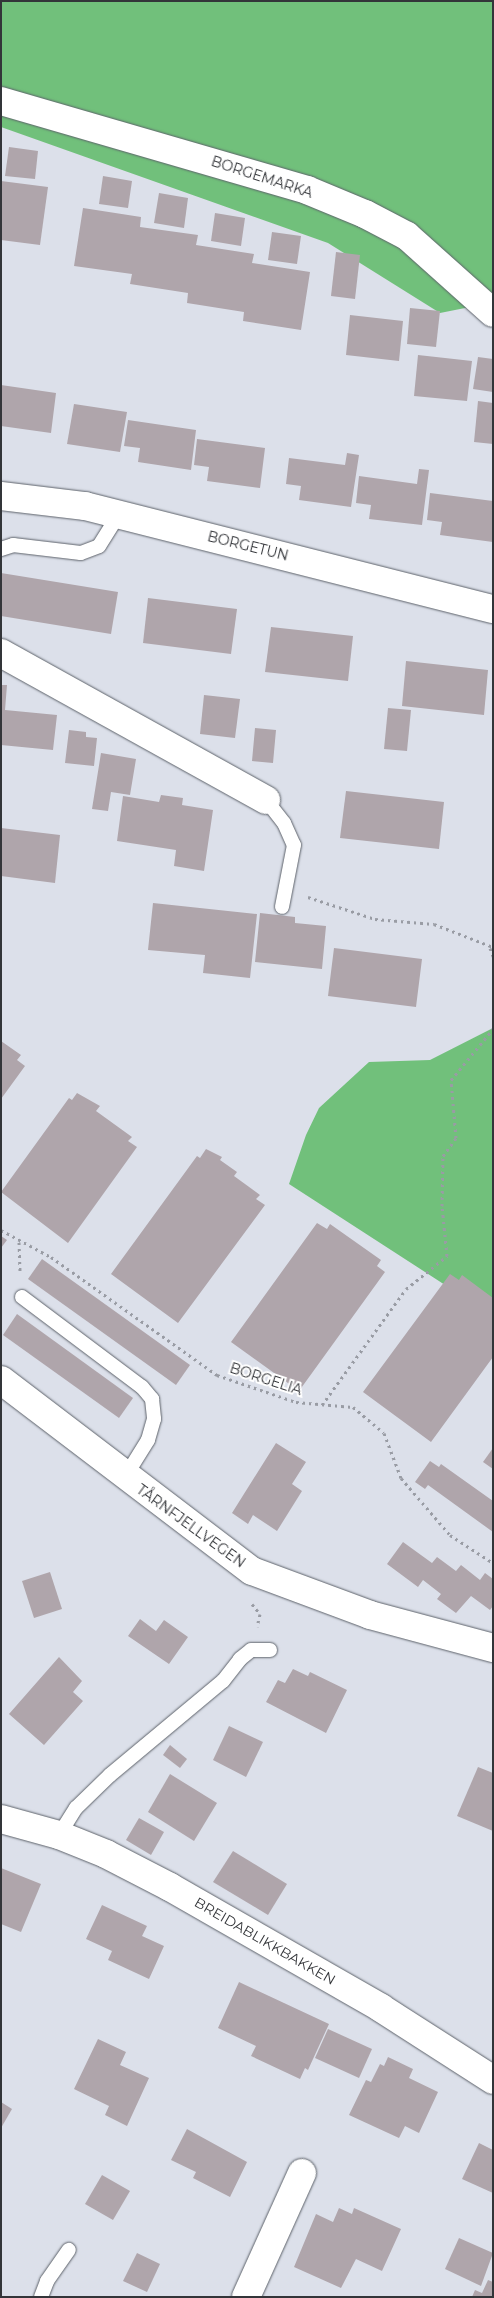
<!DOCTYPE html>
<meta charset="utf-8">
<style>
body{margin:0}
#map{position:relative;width:494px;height:2298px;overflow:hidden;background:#dce0ea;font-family:Montserrat,sans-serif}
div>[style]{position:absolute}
.forest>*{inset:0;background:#71c07b}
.building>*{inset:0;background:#afa5ab}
.path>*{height:3px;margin-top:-1.5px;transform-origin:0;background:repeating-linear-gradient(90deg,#999ca4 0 2.5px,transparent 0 6.5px)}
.roads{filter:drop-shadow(0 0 1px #5d626a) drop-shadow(0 0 1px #5d626a)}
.service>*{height:14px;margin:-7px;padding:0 7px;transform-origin:7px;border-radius:7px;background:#fff}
.minor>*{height:28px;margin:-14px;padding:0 14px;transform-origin:14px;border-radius:14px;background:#fff}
span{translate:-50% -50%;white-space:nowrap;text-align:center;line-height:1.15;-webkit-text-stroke:4px #fff;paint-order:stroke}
.street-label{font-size:14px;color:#333539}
.frame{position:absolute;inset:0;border:2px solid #333539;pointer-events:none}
</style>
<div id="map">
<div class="forest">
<i style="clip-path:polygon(1px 1px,493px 1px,493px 292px,470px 307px,440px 313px,328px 243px,1px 127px)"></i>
<i style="clip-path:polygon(493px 1028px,493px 1316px,289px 1184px,306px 1135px,319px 1108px,369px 1062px,430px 1060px)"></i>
</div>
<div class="building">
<i style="clip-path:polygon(9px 147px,38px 151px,35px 179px,5px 176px)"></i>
<i style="clip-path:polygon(103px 176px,132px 181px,128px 208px,99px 204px)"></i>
<i style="clip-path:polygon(1px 181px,48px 187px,40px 245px,1px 240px)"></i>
<i style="clip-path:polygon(159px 193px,188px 198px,184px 228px,154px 223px)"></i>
<i style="clip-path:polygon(83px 208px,141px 217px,140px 227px,198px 235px,196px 245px,254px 254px,252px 263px,310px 272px,301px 330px,243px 321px,244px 312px,187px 303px,188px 293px,130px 284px,132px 274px,74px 266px)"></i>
<i style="clip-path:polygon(215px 213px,245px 218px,241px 246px,211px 241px)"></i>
<i style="clip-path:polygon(272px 232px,301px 236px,297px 264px,268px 260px)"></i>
<i style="clip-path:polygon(336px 252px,360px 255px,355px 299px,331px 296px)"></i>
<i style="clip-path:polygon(410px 308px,440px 311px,436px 347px,407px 344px)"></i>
<i style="clip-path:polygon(350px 315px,403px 321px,399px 361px,346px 355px)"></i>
<i style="clip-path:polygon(418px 355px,472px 361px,467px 401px,414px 396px)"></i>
<i style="clip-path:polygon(478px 357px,493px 359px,493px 392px,473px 389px)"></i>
<i style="clip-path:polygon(1px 385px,56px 393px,51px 433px,1px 426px)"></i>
<i style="clip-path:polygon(478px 401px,493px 403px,493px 444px,474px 442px)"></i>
<i style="clip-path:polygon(74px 404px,127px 412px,120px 452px,67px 444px)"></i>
<i style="clip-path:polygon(128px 420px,196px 430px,191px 470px,138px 462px,140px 448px,124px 446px)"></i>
<i style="clip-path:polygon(197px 439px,265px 448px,260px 488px,207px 481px,209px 467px,194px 465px)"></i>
<i style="clip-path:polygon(347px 453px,359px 455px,351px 507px,299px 500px,301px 486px,286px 484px,289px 458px,345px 465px)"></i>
<i style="clip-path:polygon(419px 469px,429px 470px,422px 525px,369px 519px,371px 505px,356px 503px,359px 476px,417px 484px)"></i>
<i style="clip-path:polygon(430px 493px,493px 501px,493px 542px,440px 535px,442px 522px,427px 520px)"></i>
<i style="clip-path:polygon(1px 573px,118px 592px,111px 634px,1px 616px)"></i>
<i style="clip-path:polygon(148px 598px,237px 609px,231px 654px,143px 643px)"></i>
<i style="clip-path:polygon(271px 627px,353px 636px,348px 681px,265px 672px)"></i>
<i style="clip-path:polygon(406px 661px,488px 670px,484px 715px,402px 706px)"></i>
<i style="clip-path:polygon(1px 685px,7px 685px,5px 710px,57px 715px,53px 750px,1px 745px)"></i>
<i style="clip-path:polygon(204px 695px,240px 699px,235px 738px,200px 734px)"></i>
<i style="clip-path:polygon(388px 708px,411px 710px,407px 751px,384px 749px)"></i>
<i style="clip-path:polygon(255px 728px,276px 730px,273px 763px,252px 761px)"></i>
<i style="clip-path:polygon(69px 730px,86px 732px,86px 737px,97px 738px,94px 766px,65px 763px)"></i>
<i style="clip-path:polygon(101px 753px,136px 759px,130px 795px,111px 792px,108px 811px,92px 809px)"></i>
<i style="clip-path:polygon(346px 791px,444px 802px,439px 849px,340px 838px)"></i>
<i style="clip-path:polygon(161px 795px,183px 798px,182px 805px,213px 810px,204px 871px,174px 866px,176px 850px,117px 841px,123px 796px,159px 802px)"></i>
<i style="clip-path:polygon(1px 828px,60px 835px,55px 883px,1px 876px)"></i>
<i style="clip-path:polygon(153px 903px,257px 914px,250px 978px,203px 973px,205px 955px,148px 950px)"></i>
<i style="clip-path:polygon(260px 913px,295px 917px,295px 923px,326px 926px,322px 969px,255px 962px)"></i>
<i style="clip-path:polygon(334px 948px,422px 959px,416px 1007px,328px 996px)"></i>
<i style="clip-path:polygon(1px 1041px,21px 1055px,17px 1060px,25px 1066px,1px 1099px)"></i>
<i style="clip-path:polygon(77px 1093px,100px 1106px,96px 1111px,132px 1137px,128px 1141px,137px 1147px,68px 1243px,1px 1192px,69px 1098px,72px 1100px)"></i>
<i style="clip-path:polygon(206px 1149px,222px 1157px,220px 1160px,237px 1172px,234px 1176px,260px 1195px,256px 1199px,265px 1205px,178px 1323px,111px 1274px,197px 1156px,200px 1158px)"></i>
<i style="clip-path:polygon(317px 1223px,327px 1229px,330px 1224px,381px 1260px,377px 1266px,385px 1272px,299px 1391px,231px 1342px)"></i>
<i style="clip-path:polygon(1px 1236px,7px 1240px,1px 1248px)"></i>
<i style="clip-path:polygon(42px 1259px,190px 1365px,176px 1385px,28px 1279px)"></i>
<i style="clip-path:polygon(450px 1274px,459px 1280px,462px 1275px,493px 1298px,493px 1357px,431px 1442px,363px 1392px)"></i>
<i style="clip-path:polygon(17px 1314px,133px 1398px,119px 1418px,3px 1335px)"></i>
<i style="clip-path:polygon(276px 1443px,306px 1462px,292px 1484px,302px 1491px,277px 1531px,253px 1515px,248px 1524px,232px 1513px)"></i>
<i style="clip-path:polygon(493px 1448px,493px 1469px,483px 1462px)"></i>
<i style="clip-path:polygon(430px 1461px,439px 1467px,441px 1464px,493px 1501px,493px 1532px,428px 1485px,425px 1489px,415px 1482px)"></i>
<i style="clip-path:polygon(403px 1542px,432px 1563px,437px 1557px,456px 1571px,461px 1565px,480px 1580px,485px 1573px,493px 1579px,493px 1606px,490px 1610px,471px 1596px,456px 1613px,437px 1599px,441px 1594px,423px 1580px,418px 1587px,387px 1564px)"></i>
<i style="clip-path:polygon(50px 1572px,62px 1609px,34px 1618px,22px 1581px)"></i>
<i style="clip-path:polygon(140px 1619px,156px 1631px,164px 1620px,188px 1637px,169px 1664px,128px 1636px)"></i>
<i style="clip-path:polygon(59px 1657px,82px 1681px,73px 1692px,83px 1701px,44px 1745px,9px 1714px)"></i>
<i style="clip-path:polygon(293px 1669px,308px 1676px,310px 1672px,347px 1690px,326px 1733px,266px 1702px,278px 1680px,285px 1683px)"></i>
<i style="clip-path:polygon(229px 1726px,263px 1742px,246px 1777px,213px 1760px)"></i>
<i style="clip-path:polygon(170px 1745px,187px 1759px,180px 1768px,163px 1755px)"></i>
<i style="clip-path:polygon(478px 1767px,493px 1773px,493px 1831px,457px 1816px)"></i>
<i style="clip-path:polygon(170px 1774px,217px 1803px,194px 1841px,148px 1812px)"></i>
<i style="clip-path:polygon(139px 1818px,164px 1832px,151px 1855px,126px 1840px)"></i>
<i style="clip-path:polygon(233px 1851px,287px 1884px,268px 1915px,213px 1882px)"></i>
<i style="clip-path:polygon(1px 1868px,41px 1884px,21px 1932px,1px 1924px)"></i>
<i style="clip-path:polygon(102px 1905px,147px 1926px,142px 1936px,164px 1946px,149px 1979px,108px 1960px,112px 1951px,86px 1939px)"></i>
<i style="clip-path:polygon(239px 1982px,329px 2024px,308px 2070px,305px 2068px,300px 2079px,251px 2056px,256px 2046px,218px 2028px)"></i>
<i style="clip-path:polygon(328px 2029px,372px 2049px,359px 2078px,315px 2058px)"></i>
<i style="clip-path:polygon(98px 2039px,126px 2052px,120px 2065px,149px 2078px,127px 2126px,105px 2115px,109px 2106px,74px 2089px)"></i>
<i style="clip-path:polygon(388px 2057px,413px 2069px,409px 2078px,438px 2092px,419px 2133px,405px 2126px,399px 2138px,349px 2115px,366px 2080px,371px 2082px,380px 2064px,384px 2066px)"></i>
<i style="clip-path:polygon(1px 2102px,12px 2109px,1px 2128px)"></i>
<i style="clip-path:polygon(187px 2129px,247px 2162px,230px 2197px,193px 2178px,196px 2172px,171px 2160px)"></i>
<i style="clip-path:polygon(479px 2143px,493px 2150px,493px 2193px,462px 2179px)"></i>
<i style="clip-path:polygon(102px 2175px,130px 2191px,113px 2220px,85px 2204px)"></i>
<i style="clip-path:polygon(339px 2208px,352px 2214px,354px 2208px,401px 2229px,382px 2271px,356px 2259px,341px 2288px,294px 2267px,316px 2214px,333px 2222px)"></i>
<i style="clip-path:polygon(459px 2238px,493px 2253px,481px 2286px,445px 2269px)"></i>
<i style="clip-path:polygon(137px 2253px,160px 2264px,147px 2292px,123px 2281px)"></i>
<i style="clip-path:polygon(488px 2280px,493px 2282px,493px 2297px,472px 2297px,475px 2290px,482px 2293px)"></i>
</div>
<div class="path">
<i style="left:308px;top:897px;width:71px;rotate:18.2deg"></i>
<i style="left:375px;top:919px;width:59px;rotate:4.8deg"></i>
<i style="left:434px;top:924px;width:63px;rotate:21.3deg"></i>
<i style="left:490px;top:948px;width:9px;rotate:69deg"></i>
<i style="left:1px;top:1230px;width:57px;rotate:28.4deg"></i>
<i style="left:51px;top:1257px;width:204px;rotate:35.4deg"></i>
<i style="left:217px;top:1375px;width:83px;rotate:18.9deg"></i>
<i style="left:296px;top:1402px;width:57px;rotate:5deg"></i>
<i style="left:353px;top:1407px;width:40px;rotate:40deg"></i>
<i style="left:384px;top:1433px;width:48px;rotate:69.3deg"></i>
<i style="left:401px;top:1478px;width:75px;rotate:49.3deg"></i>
<i style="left:450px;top:1535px;width:51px;rotate:33.1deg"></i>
<i style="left:19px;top:1242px;width:32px;rotate:88deg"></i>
<i style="left:322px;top:1405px;width:143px;rotate:-54.1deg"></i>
<i style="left:406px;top:1289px;width:53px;rotate:-38.8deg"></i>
<i style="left:447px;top:1256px;width:50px;rotate:-95.7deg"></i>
<i style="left:442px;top:1206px;width:50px;rotate:-88.9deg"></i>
<i style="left:443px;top:1156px;width:22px;rotate:-54deg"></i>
<i style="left:456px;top:1138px;width:58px;rotate:-94.9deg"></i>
<i style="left:451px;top:1080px;width:66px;rotate:-50.5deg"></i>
<i style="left:252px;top:1604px;width:13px;rotate:51deg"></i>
<i style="left:260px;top:1614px;width:13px;rotate:103deg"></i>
</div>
<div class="roads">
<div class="service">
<i style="left:1px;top:549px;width:13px;rotate:-18deg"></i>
<i style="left:13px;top:545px;width:68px;rotate:6.7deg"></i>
<i style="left:81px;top:553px;width:19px;rotate:-21deg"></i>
<i style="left:99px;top:546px;width:36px;rotate:-58deg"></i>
<i style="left:266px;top:800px;width:29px;rotate:52deg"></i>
<i style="left:284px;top:823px;width:24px;rotate:66deg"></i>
<i style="left:294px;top:845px;width:63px;rotate:101deg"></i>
<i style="left:22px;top:1297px;width:150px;rotate:36.9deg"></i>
<i style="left:142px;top:1387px;width:16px;rotate:50deg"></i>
<i style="left:152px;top:1399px;width:20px;rotate:84deg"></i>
<i style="left:154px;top:1419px;width:22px;rotate:106deg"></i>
<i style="left:148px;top:1440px;width:44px;rotate:121.9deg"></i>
<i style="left:59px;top:1835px;width:32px;rotate:-58deg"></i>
<i style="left:76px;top:1808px;width:47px;rotate:-44.1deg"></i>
<i style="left:110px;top:1775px;width:147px;rotate:-39.8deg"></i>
<i style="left:223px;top:1681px;width:28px;rotate:-52deg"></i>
<i style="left:240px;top:1659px;width:14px;rotate:-39deg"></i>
<i style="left:251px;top:1650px;width:19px"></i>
<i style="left:41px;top:2297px;width:17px;rotate:-69deg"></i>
<i style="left:47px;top:2281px;width:38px;rotate:-55deg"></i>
</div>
<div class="minor">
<i style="left:1px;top:101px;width:319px;rotate:16.2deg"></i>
<i style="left:307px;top:190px;width:63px;rotate:22.5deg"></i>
<i style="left:365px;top:214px;width:47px;rotate:27.6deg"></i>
<i style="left:407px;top:236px;width:115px;rotate:41.8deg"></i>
<i style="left:1px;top:496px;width:85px;rotate:6.8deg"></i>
<i style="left:85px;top:506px;width:421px;rotate:14.2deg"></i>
<i style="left:1px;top:653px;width:303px;rotate:29deg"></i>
<i style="left:1px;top:1380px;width:315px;rotate:37.3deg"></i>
<i style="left:252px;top:1571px;width:126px;rotate:20.4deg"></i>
<i style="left:370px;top:1615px;width:127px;rotate:15deg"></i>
<i style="left:1px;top:1819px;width:60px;rotate:15.4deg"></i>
<i style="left:59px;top:1835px;width:51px;rotate:22deg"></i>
<i style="left:106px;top:1854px;width:72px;rotate:27.3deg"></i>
<i style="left:170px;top:1887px;width:243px;rotate:29.8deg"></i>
<i style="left:381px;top:2008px;width:133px;rotate:32.7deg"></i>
<i style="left:246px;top:2297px;width:136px;rotate:-65.7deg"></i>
</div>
</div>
<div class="street-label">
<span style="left:262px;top:177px;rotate:18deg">BORGEMARKA</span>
<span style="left:248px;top:546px;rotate:14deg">BORGETUN</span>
<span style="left:266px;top:1379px;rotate:18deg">BORGELIA</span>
<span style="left:191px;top:1526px;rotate:36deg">TÅRNFJELLVEGEN</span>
<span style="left:265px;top:1941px;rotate:30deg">BREIDABLIKKBAKKEN</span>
</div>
<div class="frame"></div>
</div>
